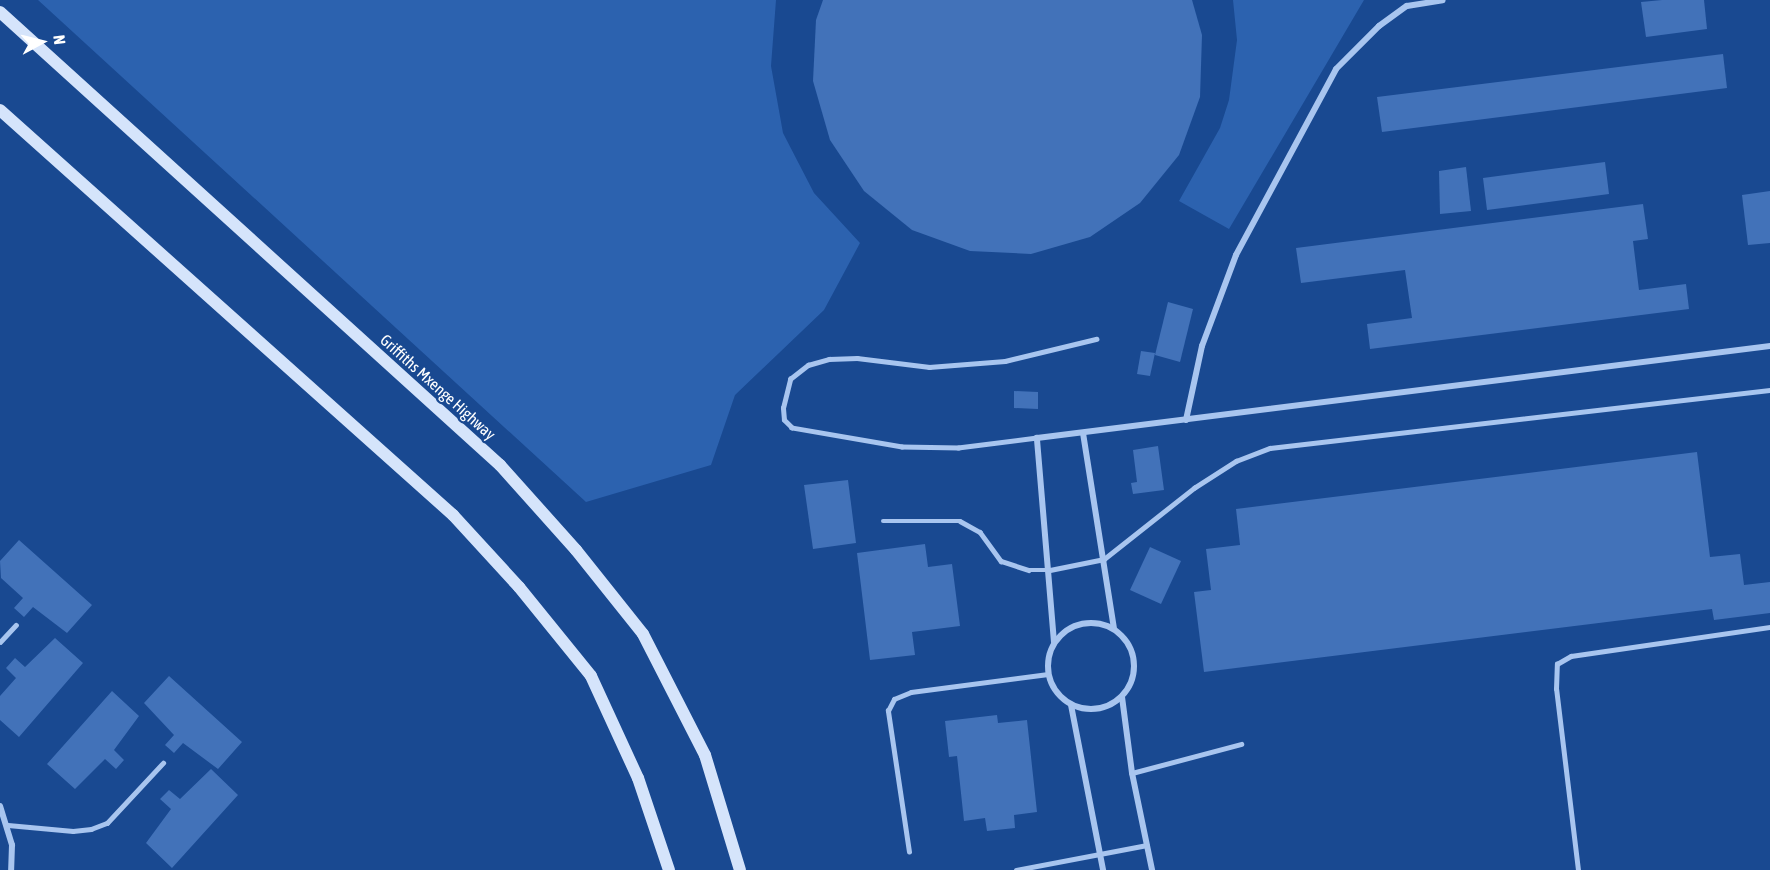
<!DOCTYPE html>
<style>
body{margin:0}
#map{position:relative;width:1770px;height:870px;overflow:hidden;background:#194991;font-family:"Asap Condensed",sans-serif}
div>[style]{position:absolute}
.green>*{inset:0;background:#2c62af}
.building>*{inset:0;background:#4272b9}
.lane>*{height:4.5px;margin:-2.25px;padding:0 2.25px;transform-origin:2.25px;border-radius:2.25px;background:#a8c5ef}
.street>*{height:6px;margin:-3px;padding:0 3px;transform-origin:3px;border-radius:3px;background:#a8c5ef}
.street>.ring{margin:-3px;padding:0;box-sizing:content-box;background:none;border:6px solid #a8c5ef;border-radius:50%}
.secondary>*{height:12px;margin:-6px;padding:0 6px;transform-origin:6px;border-radius:6px;background:#d5e4fb}
span{translate:-50% -50%;white-space:nowrap;text-align:center;line-height:1.15;-webkit-text-stroke:4.5px #194991;paint-order:stroke}
.street-label{font-size:16px;color:#fff}
.north{position:absolute;left:12px;top:12px;width:60px;height:60px;-webkit-text-stroke:4px #194991;paint-order:stroke;rotate:83deg;font-size:16px;font-weight:700;line-height:24px;text-align:center;color:#fff}
.north::after{content:'';display:block;margin:auto;width:21px;height:27px;background:#fff;clip-path:polygon(50% 0,100% 100%,50% 72%,0 100%)}
</style>
<div id="map">
<div class="green">
<i style="clip-path:polygon(38px 0,776px 0,771px 66px,783px 133px,814px 193px,860px 243px,824px 310px,735px 395px,711px 465px,586px 502px)"></i>
<i style="clip-path:polygon(1233px 0,1364px 0,1229px 229px,1179px 201px,1220px 128px,1229px 100px,1237px 40px)"></i>
</div>
<div class="building">
<i style="clip-path:polygon(823px 0,1192px 0,1202px 35px,1200px 97px,1179px 155px,1140px 203px,1090px 237px,1031px 254px,970px 251px,912px 230px,864px 191px,830px 140px,813px 81px,816px 20px)"></i>
<i style="clip-path:polygon(1662px 0,1704px 0,1707px 29px,1646px 37px,1641px 2px)"></i>
<i style="clip-path:polygon(1723px 54px,1727px 88px,1382px 132px,1377px 97px)"></i>
<i style="clip-path:polygon(1605px 162px,1609px 194px,1487px 210px,1483px 178px)"></i>
<i style="clip-path:polygon(1466px 167px,1471px 211px,1440px 214px,1439px 171px)"></i>
<i style="clip-path:polygon(1770px 191px,1770px 243px,1748px 245px,1742px 195px)"></i>
<i style="clip-path:polygon(1643px 204px,1648px 239px,1633px 241px,1639px 290px,1686px 284px,1689px 309px,1370px 349px,1367px 324px,1412px 318px,1405px 270px,1301px 283px,1296px 248px)"></i>
<i style="clip-path:polygon(1168px 302px,1193px 309px,1180px 362px,1155px 355px)"></i>
<i style="clip-path:polygon(1141px 351px,1155px 353px,1150px 376px,1137px 374px)"></i>
<i style="clip-path:polygon(1014px 391px,1038px 392px,1038px 409px,1014px 408px)"></i>
<i style="clip-path:polygon(1158px 446px,1164px 490px,1133px 494px,1131px 483px,1137px 482px,1133px 450px)"></i>
<i style="clip-path:polygon(1697px 452px,1710px 557px,1740px 554px,1744px 585px,1770px 582px,1770px 613px,1714px 620px,1712px 609px,1204px 672px,1194px 592px,1211px 590px,1206px 549px,1240px 545px,1236px 509px)"></i>
<i style="clip-path:polygon(848px 480px,856px 543px,813px 549px,804px 485px)"></i>
<i style="clip-path:polygon(19px 540px,92px 605px,67px 633px,33px 607px,24px 617px,14px 608px,23px 598px,1px 578px,0 561px)"></i>
<i style="clip-path:polygon(925px 544px,928px 567px,952px 564px,960px 626px,912px 632px,915px 655px,870px 660px,857px 553px)"></i>
<i style="clip-path:polygon(1150px 547px,1181px 561px,1161px 604px,1130px 590px)"></i>
<i style="clip-path:polygon(55px 638px,83px 663px,19px 737px,0 720px,0 696px,16px 678px,6px 668px,15px 658px,25px 667px)"></i>
<i style="clip-path:polygon(169px 676px,242px 742px,218px 769px,183px 743px,174px 753px,165px 745px,174px 735px,144px 703px)"></i>
<i style="clip-path:polygon(112px 691px,139px 716px,114px 750px,124px 760px,116px 769px,105px 759px,75px 789px,47px 764px)"></i>
<i style="clip-path:polygon(997px 715px,998px 723px,1027px 720px,1037px 812px,1014px 815px,1015px 828px,987px 831px,985px 818px,964px 821px,957px 756px,949px 757px,945px 721px)"></i>
<i style="clip-path:polygon(211px 769px,238px 795px,172px 868px,146px 843px,171px 809px,160px 799px,169px 790px,180px 799px)"></i>
</div>
<div class="lane">
<i style="left:1037px;top:438px;width:79px;rotate:172.7deg"></i>
<i style="left:959px;top:448px;width:57px;rotate:-179deg"></i>
<i style="left:902px;top:447px;width:112px;rotate:-170.2deg"></i>
<i style="left:792px;top:428px;width:11px;rotate:-135deg"></i>
<i style="left:784px;top:420px;width:12px;rotate:-95deg"></i>
<i style="left:783px;top:408px;width:30px;rotate:-76deg"></i>
<i style="left:790px;top:379px;width:23px;rotate:-38deg"></i>
<i style="left:808px;top:365px;width:22px;rotate:-16deg"></i>
<i style="left:829px;top:359px;width:28px;rotate:-2deg"></i>
<i style="left:857px;top:358px;width:73px;rotate:7.1deg"></i>
<i style="left:929px;top:367px;width:76px;rotate:-4.5deg"></i>
<i style="left:1005px;top:361px;width:94px;rotate:-13.6deg"></i>
<i style="left:883px;top:521px;width:77px"></i>
<i style="left:960px;top:521px;width:23px;rotate:29deg"></i>
<i style="left:980px;top:532px;width:36px;rotate:54deg"></i>
<i style="left:1001px;top:561px;width:29px;rotate:18deg"></i>
<i style="left:1029px;top:570px;width:21px"></i>
<i style="left:1050px;top:570px;width:55px;rotate:-11.5deg"></i>
<i style="left:1104px;top:559px;width:115px;rotate:-38.3deg"></i>
<i style="left:1194px;top:488px;width:50px;rotate:-32.7deg"></i>
<i style="left:1236px;top:461px;width:36px;rotate:-21deg"></i>
<i style="left:1270px;top:448px;width:503px;rotate:-6.62deg"></i>
<i style="left:0;top:642px;width:23px;rotate:-47deg"></i>
<i style="left:1132px;top:773px;width:113px;rotate:-14.9deg"></i>
<i style="left:8px;top:825px;width:65px;rotate:5.3deg"></i>
<i style="left:73px;top:831px;width:18px;rotate:-6deg"></i>
<i style="left:91px;top:829px;width:17px;rotate:-21deg"></i>
<i style="left:107px;top:823px;width:82px;rotate:-47deg"></i>
<i style="left:909px;top:852px;width:143px;rotate:-98.5deg"></i>
<i style="left:888px;top:711px;width:13px;rotate:-63deg"></i>
<i style="left:894px;top:699px;width:18px;rotate:-22deg"></i>
<i style="left:911px;top:692px;width:138px;rotate:-7.5deg"></i>
<i style="left:1016px;top:870px;width:133px;rotate:-10.8deg"></i>
<i style="left:1578px;top:870px;width:182px;rotate:-96.9deg"></i>
<i style="left:1556px;top:689px;width:25px;rotate:-88deg"></i>
<i style="left:1557px;top:664px;width:16px;rotate:-30deg"></i>
<i style="left:1571px;top:656px;width:201px;rotate:-8.3deg"></i>
</div>
<div class="street">
<i style="left:1186px;top:420px;width:76px;rotate:-77.8deg"></i>
<i style="left:1202px;top:346px;width:97px;rotate:-69.5deg"></i>
<i style="left:1236px;top:255px;width:211px;rotate:-61.7deg"></i>
<i style="left:1336px;top:69px;width:61px;rotate:-45deg"></i>
<i style="left:1379px;top:26px;width:34px;rotate:-36deg"></i>
<i style="left:1407px;top:6px;width:36px;rotate:-9deg"></i>
<i style="left:1083px;top:433px;width:197px;rotate:81deg"></i>
<i class="ring" style="left:1048px;top:623px;width:80px;height:80px"></i>
<i style="left:1054px;top:642px;width:205px;rotate:-94.8deg"></i>
<i style="left:1037px;top:438px;width:739px;rotate:-7.15deg"></i>
<i style="left:1122px;top:697px;width:77px;rotate:82.5deg"></i>
<i style="left:1132px;top:773px;width:99px;rotate:78.3deg"></i>
<i style="left:1071px;top:705px;width:168px;rotate:79deg"></i>
<i style="left:0;top:806px;width:41px;rotate:72.9deg"></i>
<i style="left:12px;top:845px;width:25px;rotate:92deg"></i>
</div>
<div class="secondary">
<i style="left:0;top:12px;width:675px;rotate:42.18deg"></i>
<i style="left:500px;top:465px;width:114px;rotate:48.2deg"></i>
<i style="left:576px;top:550px;width:107px;rotate:51.4deg"></i>
<i style="left:643px;top:634px;width:136px;rotate:62.9deg"></i>
<i style="left:705px;top:755px;width:120px;rotate:73.1deg"></i>
<i style="left:0;top:110px;width:608px;rotate:41.8deg"></i>
<i style="left:453px;top:515px;width:98px;rotate:47.5deg"></i>
<i style="left:519px;top:587px;width:114px;rotate:51deg"></i>
<i style="left:591px;top:676px;width:112px;rotate:65.3deg"></i>
<i style="left:638px;top:778px;width:97px;rotate:71.4deg"></i>
</div>
<div class="street-label">
<span style="left:438px;top:387px;rotate:42deg">Griffiths Mxenge Highway</span>
</div>
<div class="north">N</div>
</div>
